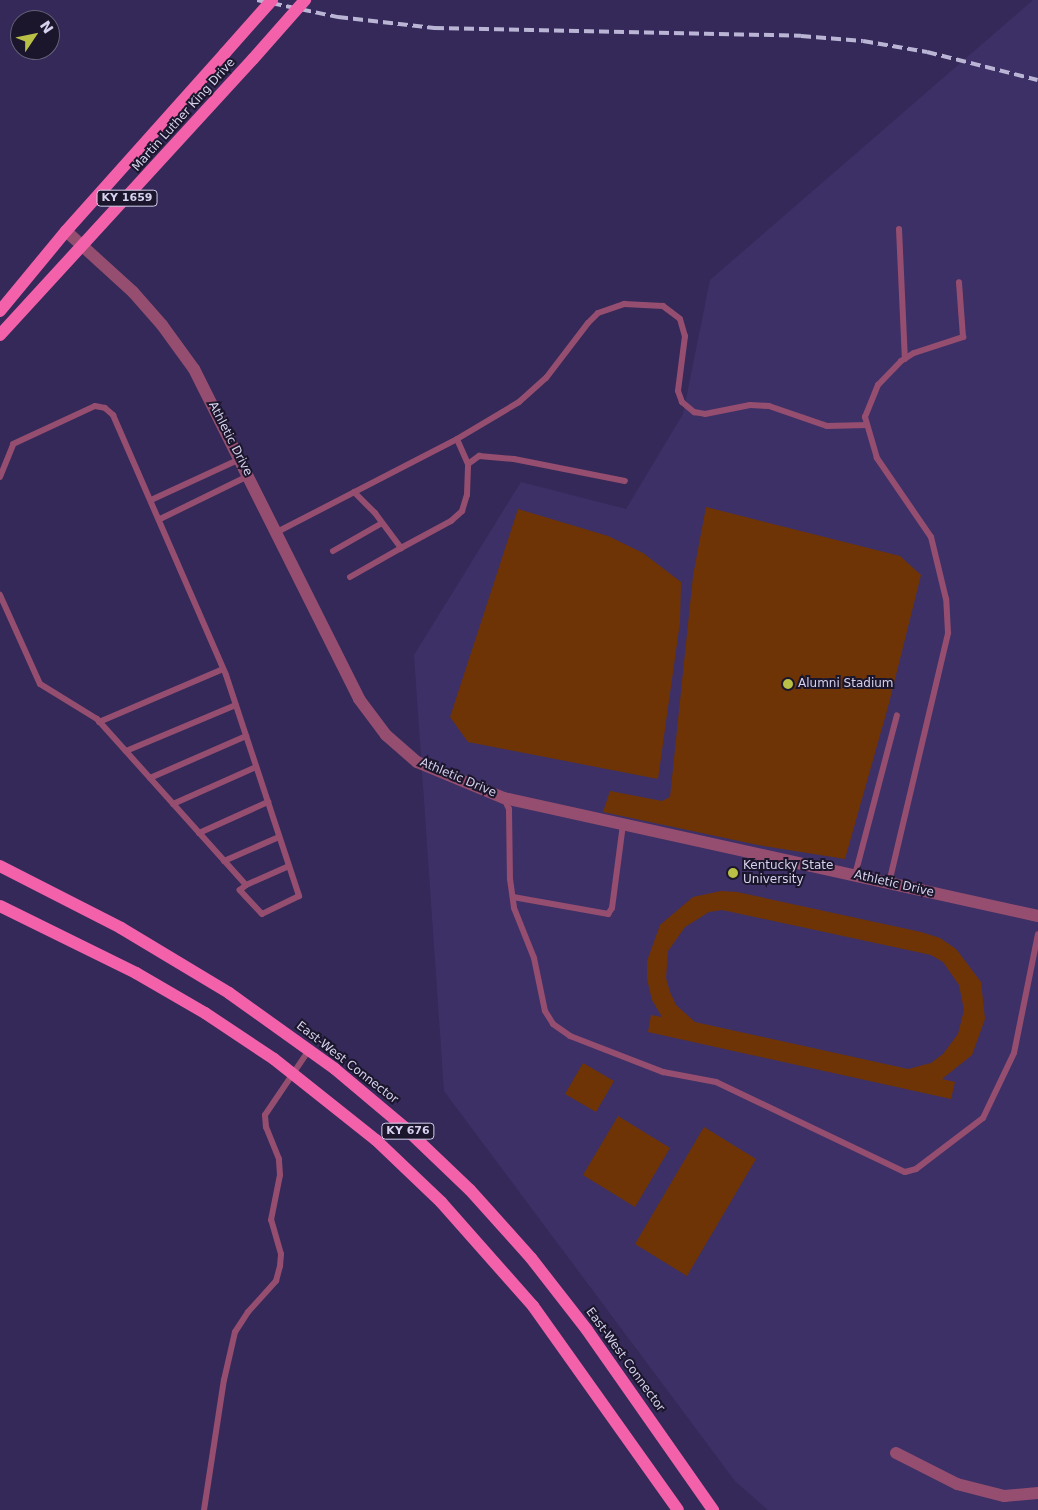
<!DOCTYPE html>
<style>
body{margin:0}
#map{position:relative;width:1038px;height:1510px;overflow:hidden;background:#342958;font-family:"DejaVu Sans",sans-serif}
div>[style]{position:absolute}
.built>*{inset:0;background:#3d3066}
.green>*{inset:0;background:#6e3405}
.lane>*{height:6px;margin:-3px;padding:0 3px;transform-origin:3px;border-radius:3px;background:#954e6f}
.street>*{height:12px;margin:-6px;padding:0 6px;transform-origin:6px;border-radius:6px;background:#954e6f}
.primary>*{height:12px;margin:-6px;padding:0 6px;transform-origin:6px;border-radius:6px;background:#f461ab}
.rail>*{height:4px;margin-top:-2px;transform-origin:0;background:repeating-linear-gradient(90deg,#bab5d5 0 10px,transparent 0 15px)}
.primary-bridge>*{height:12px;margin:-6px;padding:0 6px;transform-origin:6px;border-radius:6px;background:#f461ab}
.dots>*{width:14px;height:14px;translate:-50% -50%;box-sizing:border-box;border:2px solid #1b162b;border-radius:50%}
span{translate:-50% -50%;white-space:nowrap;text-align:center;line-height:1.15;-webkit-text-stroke:4px #1b162b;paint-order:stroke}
.shield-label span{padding:1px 4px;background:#1b162b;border:1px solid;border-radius:4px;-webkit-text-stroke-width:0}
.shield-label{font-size:11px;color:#d5d1ee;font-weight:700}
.street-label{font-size:12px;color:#d5d1ee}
.poi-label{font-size:12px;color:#d5d1ee}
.left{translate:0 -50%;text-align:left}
.north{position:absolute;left:10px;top:10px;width:50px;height:50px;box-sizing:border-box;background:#1b162b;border:1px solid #656179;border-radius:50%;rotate:56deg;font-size:14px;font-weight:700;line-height:20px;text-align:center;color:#d5d1ee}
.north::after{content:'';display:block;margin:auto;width:18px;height:22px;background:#bac045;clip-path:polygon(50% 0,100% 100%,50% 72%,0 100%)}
</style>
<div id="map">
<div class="built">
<i style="clip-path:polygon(1033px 0,1038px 0,1038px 1510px,768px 1510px,735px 1481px,444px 1091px,414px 655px,521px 482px,626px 509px,683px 414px,710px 280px)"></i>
</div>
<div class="green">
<i style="clip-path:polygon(706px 507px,900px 556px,921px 575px,888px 707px,845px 859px,758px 845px,603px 812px,610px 791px,662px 801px,670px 797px,693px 576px)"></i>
<i style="clip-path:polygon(518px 509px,608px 536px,643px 553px,681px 582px,680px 622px,658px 779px,468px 742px,450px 717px)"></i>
<i style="clip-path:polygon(evenodd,721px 891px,737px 892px,921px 932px,940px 938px,956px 949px,981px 982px,985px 1019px,972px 1055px,942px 1079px,955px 1082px,951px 1099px,648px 1032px,651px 1015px,662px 1017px,652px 1000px,647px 979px,647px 961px,660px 925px,693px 897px,721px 891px,722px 910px,931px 955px,943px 962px,959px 985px,964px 1010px,958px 1034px,943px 1054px,931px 1063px,908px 1069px,695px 1022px,676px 1005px,670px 992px,666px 978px,668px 951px,685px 927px,709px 912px,722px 910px)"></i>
<i style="clip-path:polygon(583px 1063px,614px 1081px,596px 1112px,565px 1094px)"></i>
<i style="clip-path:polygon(618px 1116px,670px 1148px,635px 1207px,583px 1175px)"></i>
<i style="clip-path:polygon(704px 1127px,756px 1159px,687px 1276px,635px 1244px)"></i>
</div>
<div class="lane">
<i style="left:899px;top:229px;width:130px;rotate:87.4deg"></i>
<i style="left:468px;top:464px;width:14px;rotate:-36deg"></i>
<i style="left:479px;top:456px;width:35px;rotate:5deg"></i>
<i style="left:514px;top:459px;width:113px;rotate:11.2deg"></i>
<i style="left:0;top:477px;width:35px;rotate:-68deg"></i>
<i style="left:13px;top:444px;width:90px;rotate:-24.9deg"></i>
<i style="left:95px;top:406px;width:10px;rotate:11deg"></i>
<i style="left:105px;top:408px;width:11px;rotate:41deg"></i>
<i style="left:113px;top:415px;width:283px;rotate:66.5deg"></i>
<i style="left:226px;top:675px;width:233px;rotate:71.7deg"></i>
<i style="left:299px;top:896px;width:41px;rotate:154.1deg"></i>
<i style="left:262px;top:914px;width:33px;rotate:-133deg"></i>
<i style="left:240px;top:890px;width:8px;rotate:-40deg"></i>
<i style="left:246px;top:885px;width:223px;rotate:-131.9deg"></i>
<i style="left:97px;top:719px;width:67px;rotate:-148.4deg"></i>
<i style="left:40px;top:684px;width:98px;rotate:-114.2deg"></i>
<i style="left:354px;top:492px;width:30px;rotate:45deg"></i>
<i style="left:375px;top:513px;width:44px;rotate:53.4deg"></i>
<i style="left:401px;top:548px;width:57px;rotate:-28.4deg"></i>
<i style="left:451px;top:521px;width:15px;rotate:-42deg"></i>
<i style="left:462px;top:511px;width:17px;rotate:-73deg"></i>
<i style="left:467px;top:495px;width:31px;rotate:-88deg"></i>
<i style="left:468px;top:464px;width:27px;rotate:-114deg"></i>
<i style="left:151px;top:500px;width:98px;rotate:-24.7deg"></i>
<i style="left:160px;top:519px;width:98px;rotate:-26deg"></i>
<i style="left:277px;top:532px;width:203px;rotate:-27.3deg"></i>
<i style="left:457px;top:439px;width:72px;rotate:-30.8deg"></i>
<i style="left:519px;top:402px;width:36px;rotate:-42deg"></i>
<i style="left:546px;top:378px;width:69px;rotate:-52.6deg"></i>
<i style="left:588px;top:323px;width:14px;rotate:-45deg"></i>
<i style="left:598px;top:313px;width:28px;rotate:-19deg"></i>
<i style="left:624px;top:304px;width:39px;rotate:3deg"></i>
<i style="left:663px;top:306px;width:21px;rotate:37deg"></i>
<i style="left:680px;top:319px;width:18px;rotate:74deg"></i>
<i style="left:685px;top:336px;width:55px;rotate:97.3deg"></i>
<i style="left:678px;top:391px;width:12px;rotate:70deg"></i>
<i style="left:682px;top:402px;width:16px;rotate:40deg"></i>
<i style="left:694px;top:412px;width:11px;rotate:10deg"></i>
<i style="left:705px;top:414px;width:46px;rotate:-11.3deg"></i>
<i style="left:750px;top:405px;width:19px;rotate:3deg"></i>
<i style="left:769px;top:406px;width:61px;rotate:19deg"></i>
<i style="left:827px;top:426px;width:40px;rotate:-1.4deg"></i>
<i style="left:333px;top:551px;width:56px;rotate:-29.7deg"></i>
<i style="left:350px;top:577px;width:59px;rotate:-29.6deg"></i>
<i style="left:99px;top:722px;width:135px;rotate:-23.1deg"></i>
<i style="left:126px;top:751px;width:119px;rotate:-22.7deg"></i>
<i style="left:150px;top:778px;width:105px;rotate:-23.6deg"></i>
<i style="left:504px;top:799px;width:11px;rotate:63deg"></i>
<i style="left:509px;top:809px;width:70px;rotate:89.2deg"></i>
<i style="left:510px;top:879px;width:29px;rotate:82deg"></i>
<i style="left:514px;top:908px;width:54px;rotate:68.2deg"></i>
<i style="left:534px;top:958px;width:54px;rotate:78.3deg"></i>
<i style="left:545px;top:1011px;width:15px;rotate:58deg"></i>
<i style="left:553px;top:1024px;width:21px;rotate:35deg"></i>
<i style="left:570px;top:1036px;width:100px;rotate:21.2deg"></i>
<i style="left:663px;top:1072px;width:54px;rotate:10.7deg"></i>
<i style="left:716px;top:1082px;width:209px;rotate:25.5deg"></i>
<i style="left:905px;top:1172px;width:11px;rotate:-15deg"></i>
<i style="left:916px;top:1169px;width:84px;rotate:-37.3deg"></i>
<i style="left:983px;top:1118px;width:72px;rotate:-64.5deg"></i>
<i style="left:1014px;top:1053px;width:121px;rotate:-78.6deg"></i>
<i style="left:173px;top:804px;width:91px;rotate:-24deg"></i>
<i style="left:199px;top:833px;width:76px;rotate:-24.2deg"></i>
<i style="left:224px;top:861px;width:60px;rotate:-23.6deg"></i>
<i style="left:855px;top:875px;width:165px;rotate:-75.3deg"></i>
<i style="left:889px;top:883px;width:257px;rotate:-76.7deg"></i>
<i style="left:948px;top:633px;width:34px;rotate:-93deg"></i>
<i style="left:946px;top:599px;width:64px;rotate:-103.6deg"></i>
<i style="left:931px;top:537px;width:96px;rotate:-124.4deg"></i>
<i style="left:877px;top:458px;width:43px;rotate:-106.3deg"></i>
<i style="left:865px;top:417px;width:35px;rotate:-68deg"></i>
<i style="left:878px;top:385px;width:33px;rotate:-46deg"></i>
<i style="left:901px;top:361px;width:15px;rotate:-32deg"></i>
<i style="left:914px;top:353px;width:52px;rotate:-18.1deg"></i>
<i style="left:963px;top:337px;width:55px;rotate:-94.2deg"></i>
<i style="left:246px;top:885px;width:47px;rotate:-23.8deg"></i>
<i style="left:513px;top:897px;width:97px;rotate:10.1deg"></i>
<i style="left:608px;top:914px;width:7px;rotate:-56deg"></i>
<i style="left:612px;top:908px;width:85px;rotate:-82.5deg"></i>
<i style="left:204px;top:1510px;width:132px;rotate:-81.3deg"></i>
<i style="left:224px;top:1380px;width:49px;rotate:-77.1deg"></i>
<i style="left:235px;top:1332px;width:24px;rotate:-57deg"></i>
<i style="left:248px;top:1312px;width:42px;rotate:-47.9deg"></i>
<i style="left:276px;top:1281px;width:16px;rotate:-75deg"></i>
<i style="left:280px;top:1266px;width:12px;rotate:-85deg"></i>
<i style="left:281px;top:1254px;width:35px;rotate:-106deg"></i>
<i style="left:271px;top:1220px;width:46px;rotate:-78.7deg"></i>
<i style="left:280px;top:1175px;width:16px;rotate:-94deg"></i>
<i style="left:279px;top:1159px;width:35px;rotate:-112deg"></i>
<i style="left:266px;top:1127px;width:12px;rotate:-95deg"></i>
<i style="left:265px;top:1115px;width:78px;rotate:-55.9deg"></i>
</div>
<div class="street">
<i style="left:66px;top:231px;width:91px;rotate:42.3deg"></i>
<i style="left:133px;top:292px;width:44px;rotate:48.7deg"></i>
<i style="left:162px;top:325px;width:54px;rotate:54deg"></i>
<i style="left:194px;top:369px;width:369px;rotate:63.4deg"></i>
<i style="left:359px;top:699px;width:45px;rotate:53.1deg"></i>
<i style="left:386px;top:735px;width:41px;rotate:41.1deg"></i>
<i style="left:417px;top:762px;width:94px;rotate:22.5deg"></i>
<i style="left:504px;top:798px;width:547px;rotate:12.46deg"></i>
<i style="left:896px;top:1453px;width:68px;rotate:26.9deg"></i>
<i style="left:957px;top:1484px;width:49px;rotate:14.3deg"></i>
<i style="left:1004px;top:1496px;width:34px;rotate:-5deg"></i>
</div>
<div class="primary">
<i style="left:0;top:311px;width:104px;rotate:-50.5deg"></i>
<i style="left:66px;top:231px;width:239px;rotate:-48.2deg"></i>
<i style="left:0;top:335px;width:374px;rotate:-47.5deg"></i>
<i style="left:0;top:866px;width:136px;rotate:27.1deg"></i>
<i style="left:121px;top:928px;width:126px;rotate:31deg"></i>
<i style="left:229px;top:993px;width:130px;rotate:35.6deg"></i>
<i style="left:335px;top:1069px;width:90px;rotate:40deg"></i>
<i style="left:404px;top:1127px;width:91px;rotate:43.7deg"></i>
<i style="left:470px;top:1190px;width:91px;rotate:48.1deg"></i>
<i style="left:531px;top:1258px;width:91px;rotate:52.1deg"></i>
<i style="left:587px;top:1330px;width:220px;rotate:55deg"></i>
<i style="left:0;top:906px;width:152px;rotate:26.2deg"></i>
<i style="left:136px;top:973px;width:80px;rotate:30.1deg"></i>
<i style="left:205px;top:1013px;width:83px;rotate:33.7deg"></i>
<i style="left:274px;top:1059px;width:130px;rotate:38.5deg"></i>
<i style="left:376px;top:1140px;width:90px;rotate:43.6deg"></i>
<i style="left:441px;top:1202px;width:139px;rotate:48.5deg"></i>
<i style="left:533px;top:1306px;width:250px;rotate:54.6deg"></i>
</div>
<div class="rail">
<i style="left:257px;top:0;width:83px;rotate:11.9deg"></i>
<i style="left:338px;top:17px;width:97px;rotate:6.5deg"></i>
<i style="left:434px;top:28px;width:367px;rotate:1.2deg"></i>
<i style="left:801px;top:36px;width:62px;rotate:4.6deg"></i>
<i style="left:863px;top:41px;width:65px;rotate:9.8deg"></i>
<i style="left:927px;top:52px;width:114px;rotate:14.2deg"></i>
</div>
<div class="primary-bridge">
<i style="left:225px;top:53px;width:71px;rotate:-48.4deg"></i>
<i style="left:253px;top:59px;width:79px;rotate:-48.6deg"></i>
</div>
<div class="dots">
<i style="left:788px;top:684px;background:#bac045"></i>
<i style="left:733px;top:873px;background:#bac045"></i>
</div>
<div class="shield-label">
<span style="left:127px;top:198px">KY 1659</span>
<span style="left:408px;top:1131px">KY 676</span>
</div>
<div class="street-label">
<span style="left:184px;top:115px;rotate:-48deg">Martin Luther King Drive</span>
<span style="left:230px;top:439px;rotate:63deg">Athletic Drive</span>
<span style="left:458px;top:778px;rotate:23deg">Athletic Drive</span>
<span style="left:894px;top:884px;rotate:13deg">Athletic Drive</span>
<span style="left:347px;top:1063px;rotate:38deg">East-West Connector</span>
<span style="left:625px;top:1360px;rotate:54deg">East-West Connector</span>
</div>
<div class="poi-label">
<span class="left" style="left:798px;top:684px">Alumni Stadium</span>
<span class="left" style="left:743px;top:873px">Kentucky State<br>University</span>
</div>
<div class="north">N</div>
</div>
